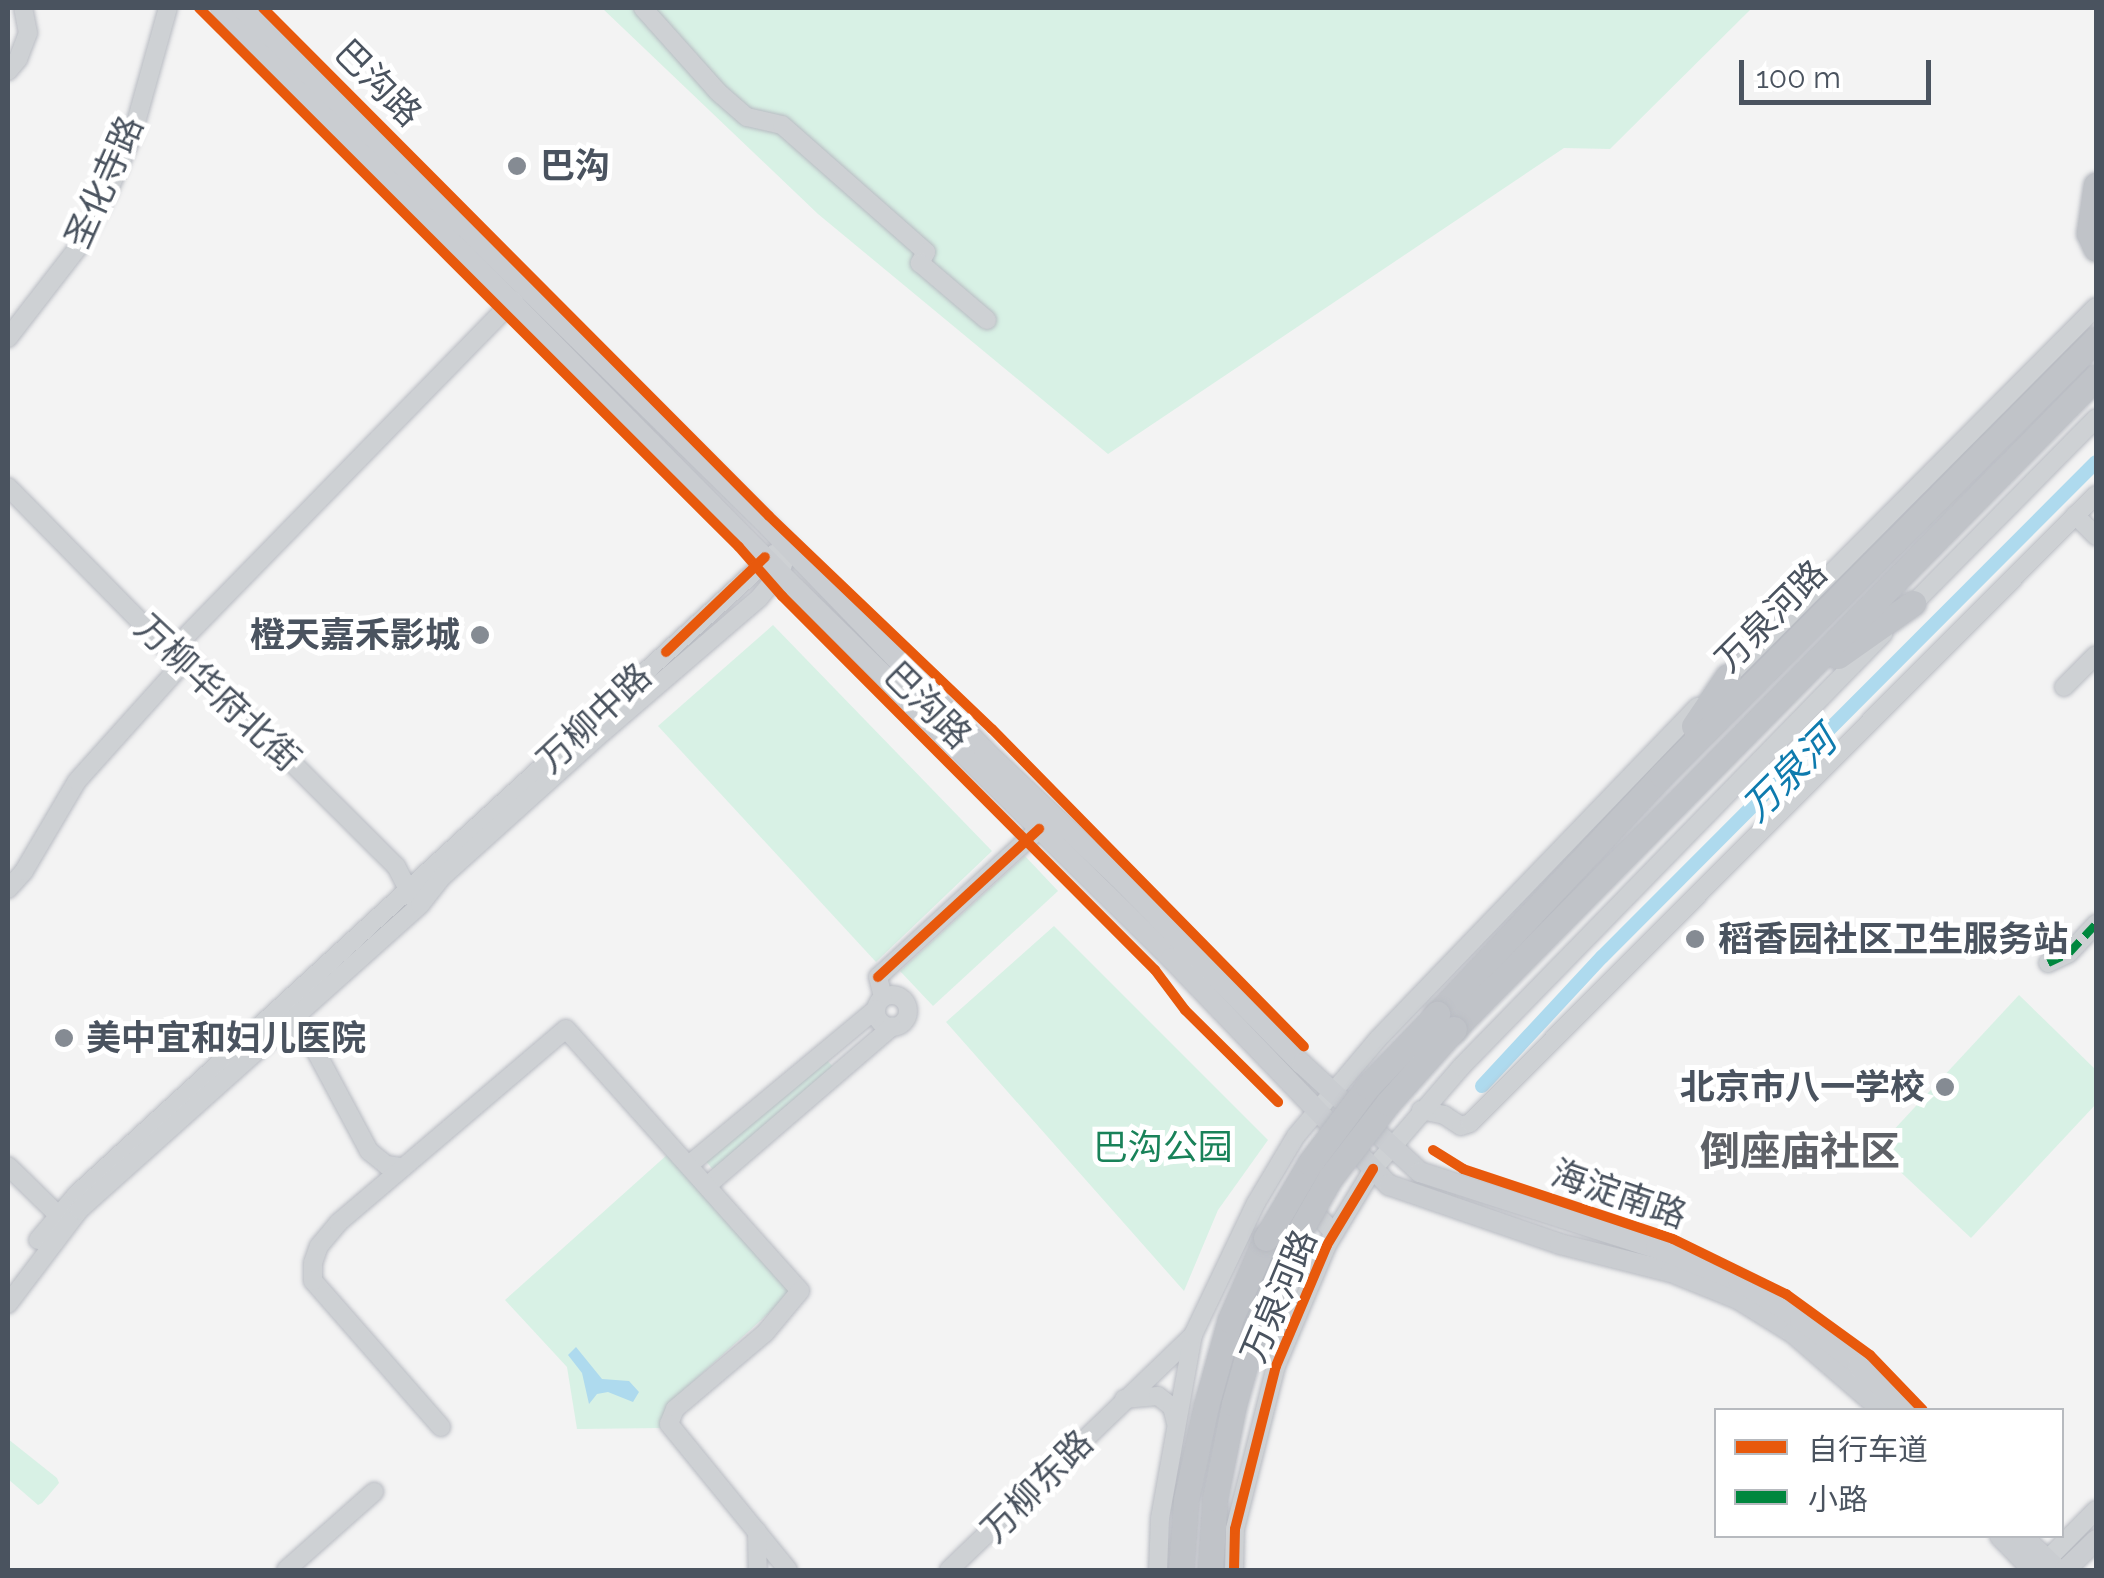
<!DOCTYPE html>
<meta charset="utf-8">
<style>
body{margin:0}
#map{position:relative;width:2104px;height:1578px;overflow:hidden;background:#f3f3f3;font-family:Raleway,"Noto Sans SC",sans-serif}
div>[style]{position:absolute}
.green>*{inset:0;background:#d8f1e5}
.water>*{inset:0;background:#aedaee}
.canal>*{height:14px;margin:-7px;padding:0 7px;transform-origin:7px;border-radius:7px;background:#aedaee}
.roads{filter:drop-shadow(0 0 2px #b8bbc2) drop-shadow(0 0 2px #b8bbc2)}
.minor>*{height:18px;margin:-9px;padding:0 9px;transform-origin:9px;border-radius:9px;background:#ced1d4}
.minor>.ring{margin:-9px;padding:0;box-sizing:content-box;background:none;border:18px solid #ced1d4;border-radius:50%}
.major>*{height:20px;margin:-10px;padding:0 10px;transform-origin:10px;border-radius:10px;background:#cacdd1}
.highway>*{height:25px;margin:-12.5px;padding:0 12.5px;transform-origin:12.5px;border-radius:12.5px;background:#c0c3c8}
.bridges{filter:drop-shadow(0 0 2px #b8bbc2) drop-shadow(0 0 2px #b8bbc2)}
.highway-bridge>*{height:25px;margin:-12.5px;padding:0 12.5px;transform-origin:12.5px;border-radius:12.5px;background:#c0c3c8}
.quiet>*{height:8px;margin-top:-4px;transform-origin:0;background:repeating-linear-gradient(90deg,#00873e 0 15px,transparent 0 23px)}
.cycleway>*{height:10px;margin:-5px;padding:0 5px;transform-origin:5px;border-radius:5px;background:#e8590c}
.dots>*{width:28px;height:28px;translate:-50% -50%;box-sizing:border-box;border:5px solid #fff;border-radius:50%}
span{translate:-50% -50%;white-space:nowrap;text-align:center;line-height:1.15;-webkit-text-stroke:10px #fff;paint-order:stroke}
.street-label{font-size:35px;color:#4a535f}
.poi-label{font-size:35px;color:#4a535f;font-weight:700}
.left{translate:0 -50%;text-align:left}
.right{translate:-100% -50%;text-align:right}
.park-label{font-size:35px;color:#198259}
.water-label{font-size:38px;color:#0e7bae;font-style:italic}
.quarter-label{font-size:40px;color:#5e6167;font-weight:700}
.frame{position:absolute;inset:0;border:10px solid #4a535f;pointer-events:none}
.legend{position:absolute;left:1714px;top:1408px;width:350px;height:130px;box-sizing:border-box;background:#fff;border:2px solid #b7babf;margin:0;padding:12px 18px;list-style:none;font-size:30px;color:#4a535f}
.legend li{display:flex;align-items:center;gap:20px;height:50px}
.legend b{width:50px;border:2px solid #b7babf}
.scale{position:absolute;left:1739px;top:60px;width:192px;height:45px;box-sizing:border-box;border:5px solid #4a535f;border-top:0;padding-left:12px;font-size:30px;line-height:35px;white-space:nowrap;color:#4a535f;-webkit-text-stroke:8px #fff;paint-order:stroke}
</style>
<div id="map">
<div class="green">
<i style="clip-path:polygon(602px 8px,1752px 8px,1610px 149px,1564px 148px,1108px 454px,818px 214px)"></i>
<i style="clip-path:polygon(773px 625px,992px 851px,876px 962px,658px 726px)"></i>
<i style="clip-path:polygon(1025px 856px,1058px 891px,933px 1006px,900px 971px)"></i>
<i style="clip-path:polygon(1054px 926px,1268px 1140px,1218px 1210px,1184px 1291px,946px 1022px)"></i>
<i style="clip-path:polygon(2019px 995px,2096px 1070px,2096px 1104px,1971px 1238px,1876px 1149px)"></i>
<i style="clip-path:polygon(825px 1058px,836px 1070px,715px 1172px,704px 1159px)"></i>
<i style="clip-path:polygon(668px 1154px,791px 1293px,666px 1406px,663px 1428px,577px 1429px,567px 1367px,505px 1300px)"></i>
<i style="clip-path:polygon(8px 1439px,57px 1478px,59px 1483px,42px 1503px,38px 1505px,8px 1479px)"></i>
</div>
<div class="water">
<i style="clip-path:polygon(576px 1347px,602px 1379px,629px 1381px,639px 1392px,633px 1402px,608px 1392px,597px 1394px,589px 1404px,582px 1373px,568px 1355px)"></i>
</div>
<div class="canal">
<i style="left:1482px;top:1086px;width:176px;rotate:-47.1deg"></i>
<i style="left:1602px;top:957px;width:699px;rotate:-45.06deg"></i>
</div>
<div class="roads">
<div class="minor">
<i style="left:643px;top:8px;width:113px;rotate:48.2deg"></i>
<i style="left:718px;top:92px;width:38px;rotate:41deg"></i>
<i style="left:747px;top:117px;width:36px;rotate:13deg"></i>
<i style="left:782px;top:125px;width:192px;rotate:41.4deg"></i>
<i style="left:926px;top:252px;width:13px;rotate:119deg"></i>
<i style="left:920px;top:263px;width:88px;rotate:40.4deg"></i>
<i style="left:8px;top:71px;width:16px;rotate:-50deg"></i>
<i style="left:18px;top:59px;width:28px;rotate:-69deg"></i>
<i style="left:28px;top:33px;width:25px;rotate:-101deg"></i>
<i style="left:8px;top:338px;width:118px;rotate:-52.3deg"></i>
<i style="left:80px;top:245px;width:60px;rotate:-62.2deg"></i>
<i style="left:108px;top:192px;width:64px;rotate:-67deg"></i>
<i style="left:133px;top:133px;width:130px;rotate:-74.4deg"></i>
<i style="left:8px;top:487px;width:248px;rotate:45.5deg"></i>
<i style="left:182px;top:664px;width:8px;rotate:-30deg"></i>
<i style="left:189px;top:660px;width:292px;rotate:44.9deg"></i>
<i style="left:396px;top:866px;width:35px;rotate:63deg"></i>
<i style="left:2075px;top:515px;width:30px;rotate:45deg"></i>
<i style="left:1905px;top:612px;width:272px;rotate:-45.4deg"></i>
<i style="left:1723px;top:682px;width:529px;rotate:-45.15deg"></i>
<i style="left:2064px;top:687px;width:45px;rotate:-45deg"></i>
<i style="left:8px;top:889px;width:24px;rotate:-48deg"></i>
<i style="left:24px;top:871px;width:104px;rotate:-59.5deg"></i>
<i style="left:77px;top:781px;width:157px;rotate:-48.1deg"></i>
<i style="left:182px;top:664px;width:27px;rotate:-84deg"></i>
<i style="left:185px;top:637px;width:471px;rotate:-45.7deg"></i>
<i style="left:2048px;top:963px;width:23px;rotate:-25deg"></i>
<i style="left:2069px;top:953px;width:40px;rotate:-47deg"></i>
<i class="ring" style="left:876px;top:995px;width:14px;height:14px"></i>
<i style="left:883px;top:997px;width:21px;rotate:-104deg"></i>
<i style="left:878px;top:977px;width:219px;rotate:-42.6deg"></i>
<i style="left:290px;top:1021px;width:34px;rotate:47deg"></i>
<i style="left:313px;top:1046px;width:119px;rotate:61.9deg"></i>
<i style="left:369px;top:1151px;width:22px;rotate:39deg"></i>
<i style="left:386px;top:1165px;width:17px;rotate:7deg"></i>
<i style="left:1421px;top:1110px;width:24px;rotate:12deg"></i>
<i style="left:1444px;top:1115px;width:20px;rotate:33deg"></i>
<i style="left:1461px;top:1126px;width:9px;rotate:-18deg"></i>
<i style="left:1470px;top:1123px;width:887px;rotate:-45.09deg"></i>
<i style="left:690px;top:1164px;width:242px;rotate:-39.8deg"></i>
<i style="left:8px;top:1166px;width:69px;rotate:44.4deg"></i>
<i style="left:708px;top:1185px;width:243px;rotate:-40.7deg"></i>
<i style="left:1334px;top:1233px;width:45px;rotate:-133.2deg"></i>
<i style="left:1303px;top:1200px;width:62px;rotate:-58.1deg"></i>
<i style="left:38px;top:1240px;width:59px;rotate:-49.8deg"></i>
<i style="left:76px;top:1195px;width:949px;rotate:-42.57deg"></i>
<i style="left:8px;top:1304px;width:118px;rotate:-52.9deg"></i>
<i style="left:79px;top:1210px;width:457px;rotate:-41.8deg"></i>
<i style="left:420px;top:905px;width:36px;rotate:-52deg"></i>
<i style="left:442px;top:877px;width:205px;rotate:-42deg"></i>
<i style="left:594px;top:740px;width:218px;rotate:-40.7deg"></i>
<i style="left:759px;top:598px;width:33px;rotate:-50deg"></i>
<i style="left:780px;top:573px;width:28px;rotate:-71deg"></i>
<i style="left:1124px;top:1399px;width:34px;rotate:-5deg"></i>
<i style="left:1158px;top:1396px;width:18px;rotate:38deg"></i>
<i style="left:1172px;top:1407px;width:16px;rotate:76deg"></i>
<i style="left:441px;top:1427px;width:194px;rotate:-131.2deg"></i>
<i style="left:313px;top:1281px;width:18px;rotate:-90deg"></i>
<i style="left:313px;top:1263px;width:18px;rotate:-71deg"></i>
<i style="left:319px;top:1246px;width:30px;rotate:-50deg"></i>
<i style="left:338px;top:1223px;width:299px;rotate:-40.4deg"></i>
<i style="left:566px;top:1029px;width:351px;rotate:48.2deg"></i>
<i style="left:800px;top:1291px;width:55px;rotate:129.8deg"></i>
<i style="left:765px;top:1333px;width:118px;rotate:139.8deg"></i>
<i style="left:675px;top:1409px;width:16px;rotate:112deg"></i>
<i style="left:669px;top:1424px;width:188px;rotate:50.8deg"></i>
<i style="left:757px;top:1531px;width:39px;rotate:89deg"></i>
<i style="left:286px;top:1570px;width:118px;rotate:-41.6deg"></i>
<i style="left:949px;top:1570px;width:339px;rotate:-43.9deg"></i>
<i style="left:1158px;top:1570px;width:52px;rotate:-87.8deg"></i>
<i style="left:1160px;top:1518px;width:186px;rotate:-79.8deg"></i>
<i style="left:1193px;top:1335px;width:146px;rotate:-64.5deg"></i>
<i style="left:1256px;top:1203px;width:78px;rotate:-59.2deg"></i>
<i style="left:1296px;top:1136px;width:127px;rotate:-49.8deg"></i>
<i style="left:1378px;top:1039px;width:461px;rotate:-46.1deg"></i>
<i style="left:1234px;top:1570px;width:41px;rotate:-88.6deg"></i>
<i style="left:1235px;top:1529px;width:168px;rotate:-75.9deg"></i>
<i style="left:1276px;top:1366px;width:131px;rotate:-67.1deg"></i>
<i style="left:1327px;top:1245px;width:89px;rotate:-58.8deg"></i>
<i style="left:1373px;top:1169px;width:135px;rotate:-49.2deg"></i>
<i style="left:1461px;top:1067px;width:605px;rotate:-45.74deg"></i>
<i style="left:2037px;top:1570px;width:84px;rotate:-45.5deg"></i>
</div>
<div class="major">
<i style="left:221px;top:8px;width:816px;rotate:45.3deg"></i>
<i style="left:795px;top:588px;width:528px;rotate:44.54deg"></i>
<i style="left:1171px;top:958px;width:315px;rotate:46.2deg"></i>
<i style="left:1389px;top:1185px;width:181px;rotate:19deg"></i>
<i style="left:1560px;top:1244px;width:114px;rotate:14.2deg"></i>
<i style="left:1671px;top:1272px;width:72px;rotate:21.9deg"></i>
<i style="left:1738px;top:1299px;width:65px;rotate:31.7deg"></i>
<i style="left:1793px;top:1333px;width:118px;rotate:40.9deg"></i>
<i style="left:242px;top:8px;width:740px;rotate:44.56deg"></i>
<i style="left:769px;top:527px;width:310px;rotate:46deg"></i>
<i style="left:984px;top:750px;width:185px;rotate:43.5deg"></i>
<i style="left:1118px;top:877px;width:262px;rotate:45.5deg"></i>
<i style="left:1302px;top:1064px;width:160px;rotate:42.5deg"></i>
<i style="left:1420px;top:1172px;width:248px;rotate:17.9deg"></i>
<i style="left:1656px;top:1248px;width:88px;rotate:21.9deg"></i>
<i style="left:1738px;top:1281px;width:73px;rotate:31.5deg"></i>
<i style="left:1800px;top:1319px;width:74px;rotate:38.4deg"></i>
<i style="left:1858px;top:1365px;width:64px;rotate:44.4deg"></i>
<i style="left:2000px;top:1536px;width:47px;rotate:45.9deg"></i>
<i style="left:2022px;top:1536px;width:50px;rotate:43.4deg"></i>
<i style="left:2065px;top:1570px;width:43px;rotate:-44.1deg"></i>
</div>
<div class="highway">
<i style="left:2096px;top:185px;width:49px;rotate:98.3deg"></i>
<i style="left:2089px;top:233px;width:17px;rotate:66deg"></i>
<i style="left:1838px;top:656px;width:92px;rotate:-35.2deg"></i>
<i style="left:1694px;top:726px;width:60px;rotate:-55.8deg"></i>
<i style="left:1437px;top:1014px;width:328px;rotate:-46.7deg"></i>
<i style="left:1662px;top:775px;width:615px;rotate:-45.13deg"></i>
<i style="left:1454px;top:1029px;width:915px;rotate:-45.44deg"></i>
<i style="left:1181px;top:1570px;width:70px;rotate:-85.9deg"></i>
<i style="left:1186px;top:1500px;width:96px;rotate:-78deg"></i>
<i style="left:1206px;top:1406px;width:89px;rotate:-74.4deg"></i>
<i style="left:1230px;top:1320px;width:90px;rotate:-66.3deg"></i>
<i style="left:1210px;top:1570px;width:72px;rotate:-86deg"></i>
<i style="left:1215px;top:1498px;width:96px;rotate:-78.6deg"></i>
<i style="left:1234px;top:1404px;width:77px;rotate:-74.2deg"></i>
<i style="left:1255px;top:1330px;width:87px;rotate:-67deg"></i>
</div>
</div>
<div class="bridges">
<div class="highway-bridge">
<i style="left:1266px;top:1238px;width:87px;rotate:-59.6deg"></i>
<i style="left:1310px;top:1163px;width:96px;rotate:-53deg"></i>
<i style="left:1368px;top:1086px;width:100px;rotate:-46.2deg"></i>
<i style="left:1289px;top:1250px;width:83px;rotate:-60.3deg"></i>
<i style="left:1330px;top:1178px;width:95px;rotate:-52.3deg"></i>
<i style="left:1388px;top:1103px;width:99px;rotate:-48.3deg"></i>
</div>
</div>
<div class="quiet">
<i style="left:2048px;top:963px;width:23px;rotate:-25deg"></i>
<i style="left:2069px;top:953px;width:40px;rotate:-47deg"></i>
</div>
<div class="cycleway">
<i style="left:199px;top:8px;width:763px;rotate:44.95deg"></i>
<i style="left:739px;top:547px;width:65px;rotate:48.7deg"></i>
<i style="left:782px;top:596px;width:528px;rotate:45.08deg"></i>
<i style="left:1155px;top:970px;width:50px;rotate:53.1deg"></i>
<i style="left:1185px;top:1010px;width:131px;rotate:44.7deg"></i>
<i style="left:263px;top:8px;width:717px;rotate:45.11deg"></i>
<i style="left:769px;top:516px;width:308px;rotate:43.7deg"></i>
<i style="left:992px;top:729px;width:445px;rotate:45.5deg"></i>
<i style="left:666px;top:652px;width:137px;rotate:-43.8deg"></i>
<i style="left:878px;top:977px;width:219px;rotate:-42.6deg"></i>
<i style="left:1433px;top:1150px;width:36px;rotate:32deg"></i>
<i style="left:1463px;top:1169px;width:221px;rotate:18.4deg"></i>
<i style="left:1673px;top:1239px;width:126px;rotate:26deg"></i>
<i style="left:1786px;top:1294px;width:104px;rotate:36deg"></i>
<i style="left:1870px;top:1355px;width:76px;rotate:46.1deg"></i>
<i style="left:1234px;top:1570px;width:41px;rotate:-88.6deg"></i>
<i style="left:1235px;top:1529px;width:168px;rotate:-75.9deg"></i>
<i style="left:1276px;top:1366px;width:131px;rotate:-67.1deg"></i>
<i style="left:1327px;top:1245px;width:89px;rotate:-58.8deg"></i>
</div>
<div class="dots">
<i style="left:517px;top:166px;background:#858b93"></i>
<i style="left:480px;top:635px;background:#858b93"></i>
<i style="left:1695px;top:939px;background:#858b93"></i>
<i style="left:64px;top:1038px;background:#858b93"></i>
<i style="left:1945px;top:1087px;background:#858b93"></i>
</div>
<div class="street-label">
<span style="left:378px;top:83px;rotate:45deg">巴沟路</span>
<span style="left:104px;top:182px;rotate:-66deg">圣化寺路</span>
<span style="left:1771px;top:616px;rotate:-45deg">万泉河路</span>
<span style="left:218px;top:693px;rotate:43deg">万柳华府北街</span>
<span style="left:928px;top:705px;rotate:45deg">巴沟路</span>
<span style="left:594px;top:718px;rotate:-43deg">万柳中路</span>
<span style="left:1619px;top:1194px;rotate:19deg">海淀南路</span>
<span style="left:1279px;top:1296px;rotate:-67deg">万泉河路</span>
<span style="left:1037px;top:1486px;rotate:-45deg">万柳东路</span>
</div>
<div class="poi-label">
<span class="left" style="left:540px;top:166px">巴沟</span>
<span class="right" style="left:460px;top:635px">橙天嘉禾影城</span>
<span class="left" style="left:1718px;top:939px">稻香园社区卫生服务站</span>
<span class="left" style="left:86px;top:1038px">美中宜和妇儿医院</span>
<span class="right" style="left:1925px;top:1087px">北京市八一学校</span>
</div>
<div class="park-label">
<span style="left:1163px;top:1147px">巴沟公园</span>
</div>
<div class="water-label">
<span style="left:1789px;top:774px;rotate:-45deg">万泉河</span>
</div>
<div class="quarter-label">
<span style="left:1800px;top:1151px">倒座庙社区</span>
</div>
<div class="frame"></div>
<ul class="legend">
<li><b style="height:12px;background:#e8590c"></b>自行车道</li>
<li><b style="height:12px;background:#00873e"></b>小路</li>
</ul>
<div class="scale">100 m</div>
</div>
